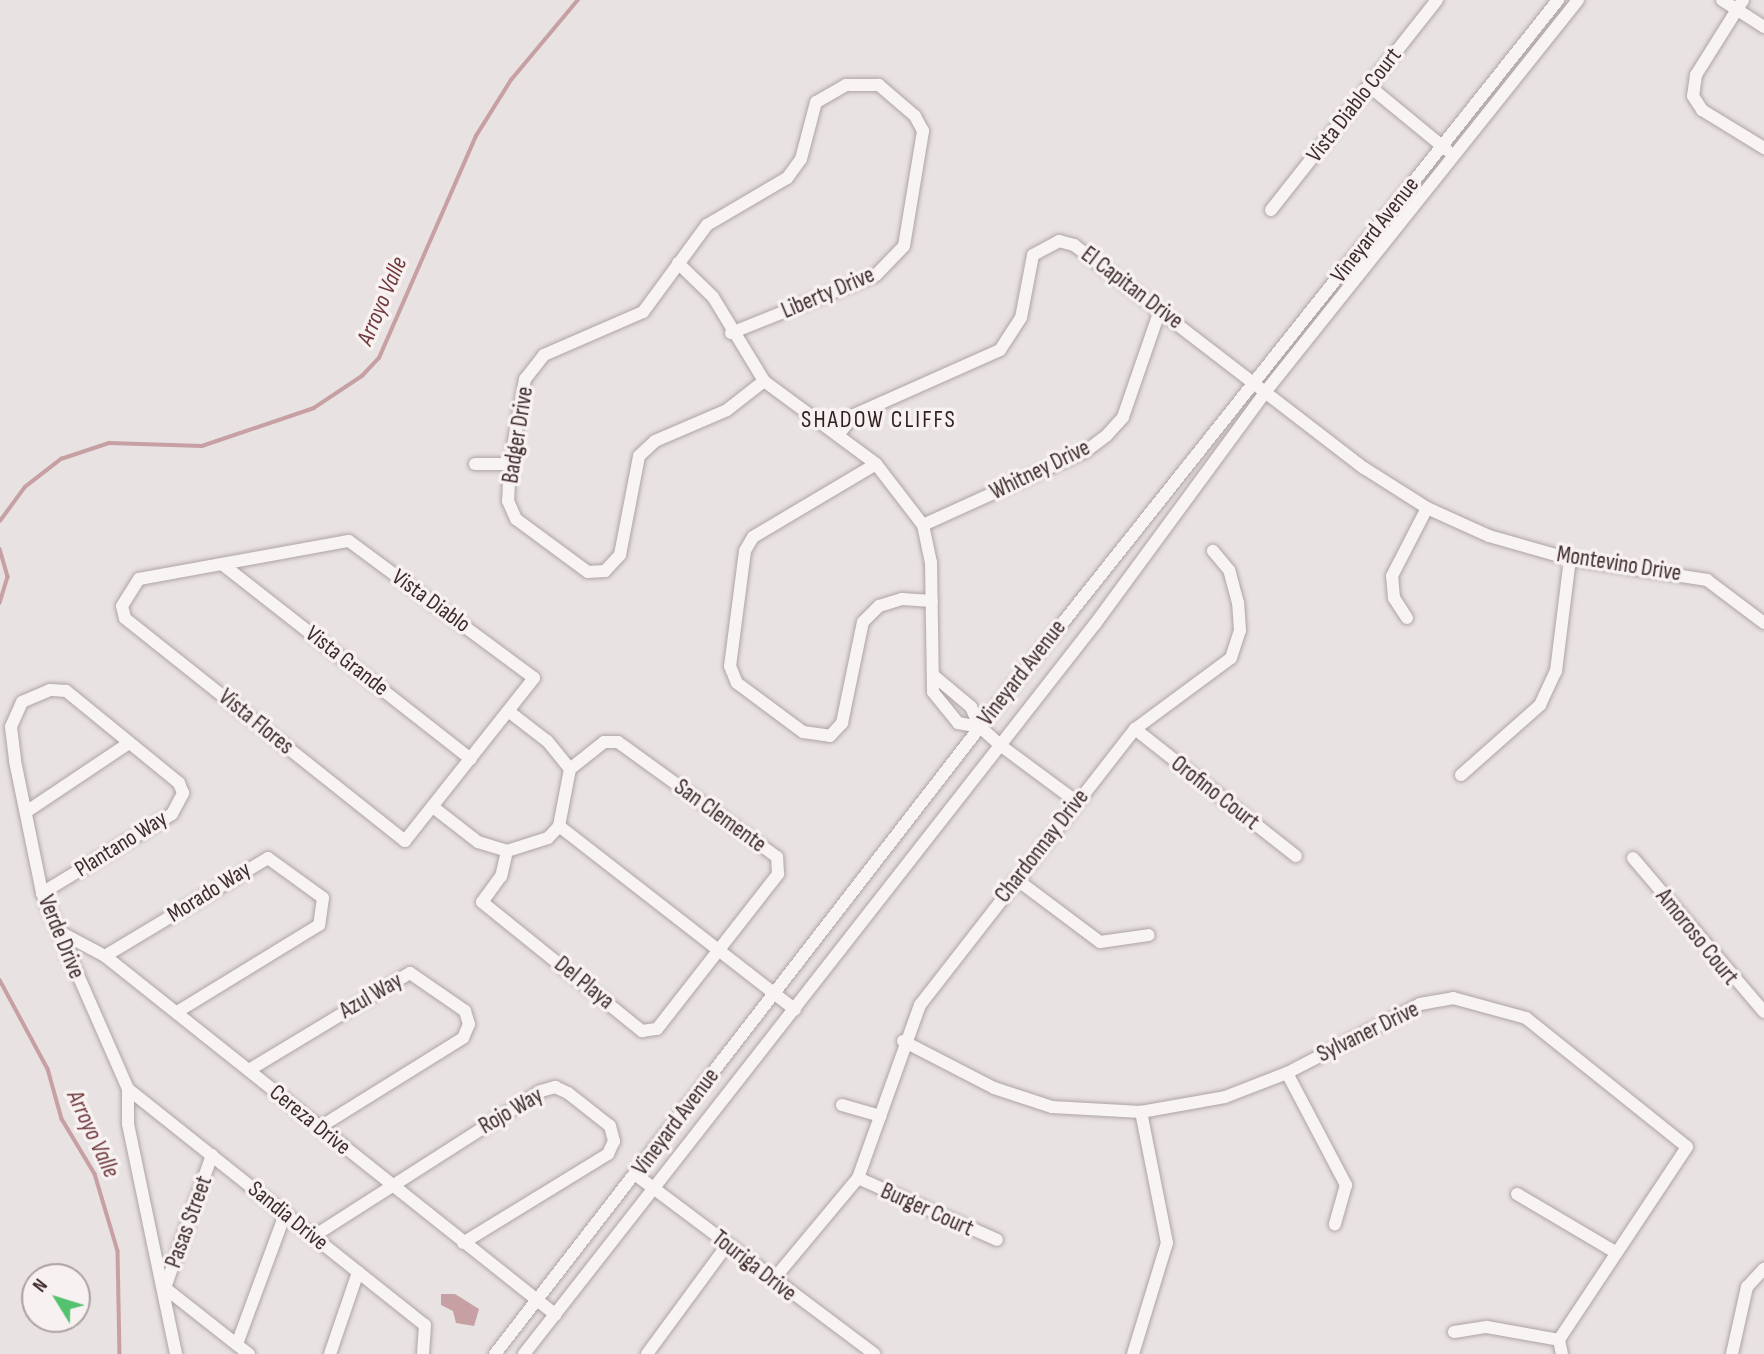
<!DOCTYPE html>
<style>
body{margin:0}
#map{position:relative;width:1764px;height:1354px;overflow:hidden;background:#e9e2e2;font-family:"Sofia Sans Condensed",sans-serif}
div>[style]{position:absolute}
.water>*{inset:0;background:#c6a0a3}
.stream>*{height:3.5px;margin:-1.75px;padding:0 1.75px;transform-origin:1.75px;border-radius:1.75px;background:#c6a0a3}
.roads{filter:drop-shadow(0 0 2px #afa4a4) drop-shadow(0 0 2px #afa4a4)}
.minor>*{height:12px;margin:-6px;padding:0 6px;transform-origin:6px;border-radius:6px;background:#f8f4f4}
span{translate:-50% -50%;white-space:nowrap;text-align:center;line-height:1.15;-webkit-text-stroke:7px #f7f1f1;paint-order:stroke}
.street-label{font-size:23px;color:#3f2c2b}
.water-label{font-size:24px;color:#70393c;font-style:italic}
.neighbourhood-label{font-size:24px;color:#301f1d;letter-spacing:2px}
.north{position:absolute;left:21px;top:1263px;width:70px;height:70px;box-sizing:border-box;background:#f7f1f1;border:2px solid #ada2a2;border-radius:50%;rotate:308deg;font-size:19px;font-weight:700;line-height:28px;text-align:center;color:#3f2c2b}
.north::after{content:'';display:block;margin:auto;width:24px;height:32px;background:#52c26f;clip-path:polygon(50% 0,100% 100%,50% 72%,0 100%)}
</style>
<div id="map">
<div class="water">
<i style="clip-path:polygon(441px 1294px,455px 1294px,479px 1309px,474px 1326px,456px 1323px,453px 1311px,441px 1305px)"></i>
</div>
<div class="stream">
<i style="left:0;top:521px;width:42px;rotate:-53.7deg"></i>
<i style="left:25px;top:487px;width:46px;rotate:-37.9deg"></i>
<i style="left:61px;top:459px;width:51px;rotate:-18.4deg"></i>
<i style="left:109px;top:443px;width:93px;rotate:1.8deg"></i>
<i style="left:202px;top:446px;width:118px;rotate:-18.7deg"></i>
<i style="left:314px;top:408px;width:58px;rotate:-33.7deg"></i>
<i style="left:362px;top:376px;width:25px;rotate:-47deg"></i>
<i style="left:379px;top:358px;width:242px;rotate:-66.4deg"></i>
<i style="left:476px;top:136px;width:66px;rotate:-58deg"></i>
<i style="left:511px;top:80px;width:104px;rotate:-50.1deg"></i>
<i style="left:0;top:549px;width:29px;rotate:74deg"></i>
<i style="left:8px;top:577px;width:27px;rotate:107deg"></i>
<i style="left:0;top:980px;width:101px;rotate:61.7deg"></i>
<i style="left:48px;top:1069px;width:52px;rotate:74.4deg"></i>
<i style="left:62px;top:1119px;width:64px;rotate:59deg"></i>
<i style="left:95px;top:1174px;width:80px;rotate:73.4deg"></i>
<i style="left:118px;top:1251px;width:103px;rotate:88.9deg"></i>
</div>
<div class="roads">
<div class="minor">
<i style="left:1722px;top:0;width:50px;rotate:32.7deg"></i>
<i style="left:1743px;top:0;width:89px;rotate:122.1deg"></i>
<i style="left:1696px;top:75px;width:21px;rotate:98deg"></i>
<i style="left:1693px;top:96px;width:17px;rotate:57deg"></i>
<i style="left:1702px;top:110px;width:73px;rotate:31.5deg"></i>
<i style="left:1369px;top:86px;width:101px;rotate:39.4deg"></i>
<i style="left:1271px;top:210px;width:268px;rotate:-51.7deg"></i>
<i style="left:678px;top:263px;width:49px;rotate:44.2deg"></i>
<i style="left:713px;top:297px;width:98px;rotate:58.7deg"></i>
<i style="left:764px;top:381px;width:139px;rotate:36.5deg"></i>
<i style="left:876px;top:464px;width:77px;rotate:52.4deg"></i>
<i style="left:923px;top:525px;width:38px;rotate:78deg"></i>
<i style="left:931px;top:562px;width:130px;rotate:89.1deg"></i>
<i style="left:933px;top:692px;width:40px;rotate:51deg"></i>
<i style="left:958px;top:723px;width:22px;rotate:10deg"></i>
<i style="left:731px;top:333px;width:156px;rotate:-21.8deg"></i>
<i style="left:876px;top:275px;width:40px;rotate:-46deg"></i>
<i style="left:904px;top:246px;width:117px;rotate:-80.6deg"></i>
<i style="left:923px;top:131px;width:17px;rotate:-118deg"></i>
<i style="left:915px;top:116px;width:48px;rotate:-139.3deg"></i>
<i style="left:879px;top:85px;width:33px;rotate:180deg"></i>
<i style="left:846px;top:85px;width:34px;rotate:150deg"></i>
<i style="left:816px;top:102px;width:59px;rotate:104.7deg"></i>
<i style="left:801px;top:159px;width:24px;rotate:126deg"></i>
<i style="left:787px;top:178px;width:93px;rotate:149.6deg"></i>
<i style="left:707px;top:225px;width:108px;rotate:126.3deg"></i>
<i style="left:643px;top:312px;width:108px;rotate:156.5deg"></i>
<i style="left:544px;top:355px;width:31px;rotate:128deg"></i>
<i style="left:525px;top:379px;width:86px;rotate:100deg"></i>
<i style="left:510px;top:464px;width:37px;rotate:93deg"></i>
<i style="left:508px;top:501px;width:20px;rotate:66deg"></i>
<i style="left:516px;top:519px;width:89px;rotate:36.4deg"></i>
<i style="left:588px;top:572px;width:17px;rotate:-3deg"></i>
<i style="left:605px;top:571px;width:22px;rotate:-47deg"></i>
<i style="left:620px;top:555px;width:101px;rotate:-79.1deg"></i>
<i style="left:639px;top:456px;width:22px;rotate:-43deg"></i>
<i style="left:655px;top:441px;width:78px;rotate:-23.3deg"></i>
<i style="left:727px;top:410px;width:47px;rotate:-38.1deg"></i>
<i style="left:838px;top:435px;width:26px;rotate:-51deg"></i>
<i style="left:854px;top:415px;width:160px;rotate:-24deg"></i>
<i style="left:1000px;top:350px;width:38px;rotate:-57deg"></i>
<i style="left:1021px;top:318px;width:64px;rotate:-79.2deg"></i>
<i style="left:1033px;top:255px;width:30px;rotate:-28deg"></i>
<i style="left:1059px;top:241px;width:16px;rotate:15deg"></i>
<i style="left:1074px;top:245px;width:366px;rotate:37.6deg"></i>
<i style="left:1364px;top:468px;width:75px;rotate:32.4deg"></i>
<i style="left:1427px;top:508px;width:68px;rotate:24.3deg"></i>
<i style="left:1489px;top:536px;width:84px;rotate:15.9deg"></i>
<i style="left:1570px;top:559px;width:139px;rotate:8.7deg"></i>
<i style="left:1707px;top:580px;width:71px;rotate:37deg"></i>
<i style="left:475px;top:464px;width:35px"></i>
<i style="left:876px;top:464px;width:143px;rotate:149.3deg"></i>
<i style="left:753px;top:537px;width:16px;rotate:120deg"></i>
<i style="left:745px;top:551px;width:116px;rotate:97.4deg"></i>
<i style="left:730px;top:666px;width:18px;rotate:68deg"></i>
<i style="left:737px;top:683px;width:82px;rotate:36.6deg"></i>
<i style="left:803px;top:732px;width:27px;rotate:8deg"></i>
<i style="left:830px;top:736px;width:18px;rotate:-47deg"></i>
<i style="left:842px;top:723px;width:103px;rotate:-78.3deg"></i>
<i style="left:863px;top:622px;width:23px;rotate:-45deg"></i>
<i style="left:879px;top:606px;width:24px;rotate:-17deg"></i>
<i style="left:902px;top:599px;width:30px;rotate:4deg"></i>
<i style="left:923px;top:525px;width:179px;rotate:-24.4deg"></i>
<i style="left:1086px;top:451px;width:26px;rotate:-37deg"></i>
<i style="left:1107px;top:435px;width:24px;rotate:-48deg"></i>
<i style="left:1123px;top:417px;width:113px;rotate:-70.9deg"></i>
<i style="left:349px;top:541px;width:230px;rotate:36.5deg"></i>
<i style="left:534px;top:678px;width:208px;rotate:128.4deg"></i>
<i style="left:405px;top:841px;width:358px;rotate:-141.5deg"></i>
<i style="left:125px;top:618px;width:12px;rotate:-104deg"></i>
<i style="left:122px;top:606px;width:32px;rotate:-58deg"></i>
<i style="left:139px;top:579px;width:213px;rotate:-10.3deg"></i>
<i style="left:222px;top:564px;width:316px;rotate:38.1deg"></i>
<i style="left:1407px;top:618px;width:24px;rotate:-123deg"></i>
<i style="left:1394px;top:598px;width:22px;rotate:-95deg"></i>
<i style="left:1392px;top:576px;width:76px;rotate:-62.8deg"></i>
<i style="left:933px;top:675px;width:50px;rotate:40.1deg"></i>
<i style="left:971px;top:707px;width:22px;rotate:66deg"></i>
<i style="left:980px;top:727px;width:27px;rotate:42deg"></i>
<i style="left:1000px;top:745px;width:96px;rotate:36.5deg"></i>
<i style="left:1135px;top:729px;width:205px;rotate:38.3deg"></i>
<i style="left:1461px;top:775px;width:106px;rotate:-41.5deg"></i>
<i style="left:1540px;top:705px;width:38px;rotate:-65deg"></i>
<i style="left:1556px;top:671px;width:113px;rotate:-82.9deg"></i>
<i style="left:433px;top:807px;width:57px;rotate:37.9deg"></i>
<i style="left:478px;top:842px;width:30px;rotate:17deg"></i>
<i style="left:507px;top:851px;width:43px;rotate:-17.6deg"></i>
<i style="left:548px;top:838px;width:16px;rotate:-47deg"></i>
<i style="left:559px;top:826px;width:58px;rotate:-79.1deg"></i>
<i style="left:570px;top:769px;width:36px;rotate:-129deg"></i>
<i style="left:547px;top:741px;width:49px;rotate:-142.4deg"></i>
<i style="left:26px;top:812px;width:124px;rotate:-33.8deg"></i>
<i style="left:559px;top:826px;width:299px;rotate:37.9deg"></i>
<i style="left:507px;top:851px;width:26px;rotate:103deg"></i>
<i style="left:501px;top:876px;width:32px;rotate:126deg"></i>
<i style="left:482px;top:902px;width:206px;rotate:38.9deg"></i>
<i style="left:642px;top:1031px;width:15px;rotate:-8deg"></i>
<i style="left:657px;top:1029px;width:197px;rotate:-52deg"></i>
<i style="left:778px;top:874px;width:17px;rotate:-93deg"></i>
<i style="left:777px;top:857px;width:196px;rotate:-144.1deg"></i>
<i style="left:618px;top:742px;width:14px;rotate:180deg"></i>
<i style="left:604px;top:742px;width:43px;rotate:141.5deg"></i>
<i style="left:1633px;top:858px;width:202px;rotate:49.6deg"></i>
<i style="left:1016px;top:879px;width:105px;rotate:36.9deg"></i>
<i style="left:1100px;top:942px;width:49px;rotate:-8.1deg"></i>
<i style="left:42px;top:893px;width:152px;rotate:-31.3deg"></i>
<i style="left:172px;top:814px;width:24px;rotate:-62deg"></i>
<i style="left:183px;top:793px;width:11px;rotate:-112deg"></i>
<i style="left:179px;top:783px;width:146px;rotate:-140.8deg"></i>
<i style="left:66px;top:691px;width:16px;rotate:-176deg"></i>
<i style="left:50px;top:690px;width:30px;rotate:157deg"></i>
<i style="left:22px;top:702px;width:27px;rotate:114deg"></i>
<i style="left:11px;top:727px;width:34px;rotate:83deg"></i>
<i style="left:15px;top:761px;width:135px;rotate:78.4deg"></i>
<i style="left:42px;top:893px;width:214px;rotate:66.3deg"></i>
<i style="left:128px;top:1089px;width:35px;rotate:90deg"></i>
<i style="left:128px;top:1124px;width:235px;rotate:78.2deg"></i>
<i style="left:60px;top:932px;width:51px;rotate:28.1deg"></i>
<i style="left:105px;top:956px;width:576px;rotate:38.52deg"></i>
<i style="left:105px;top:956px;width:190px;rotate:-31deg"></i>
<i style="left:268px;top:858px;width:68px;rotate:36deg"></i>
<i style="left:323px;top:898px;width:27px;rotate:98deg"></i>
<i style="left:319px;top:925px;width:167px;rotate:148.5deg"></i>
<i style="left:903px;top:1041px;width:102px;rotate:27.3deg"></i>
<i style="left:994px;top:1088px;width:61px;rotate:18.1deg"></i>
<i style="left:1052px;top:1107px;width:89px;rotate:3.2deg"></i>
<i style="left:1141px;top:1112px;width:85px;rotate:-10.1deg"></i>
<i style="left:1225px;top:1097px;width:66px;rotate:-21.2deg"></i>
<i style="left:1287px;top:1073px;width:150px;rotate:-27.4deg"></i>
<i style="left:1420px;top:1004px;width:34px;rotate:-10deg"></i>
<i style="left:1453px;top:998px;width:76px;rotate:15.3deg"></i>
<i style="left:1526px;top:1018px;width:206px;rotate:38.7deg"></i>
<i style="left:1687px;top:1147px;width:232px;rotate:123.6deg"></i>
<i style="left:1559px;top:1340px;width:14px;rotate:78deg"></i>
<i style="left:249px;top:1070px;width:188px;rotate:-31.1deg"></i>
<i style="left:410px;top:973px;width:67px;rotate:34.6deg"></i>
<i style="left:465px;top:1011px;width:14px;rotate:73deg"></i>
<i style="left:469px;top:1024px;width:15px;rotate:113deg"></i>
<i style="left:463px;top:1038px;width:168px;rotate:148.1deg"></i>
<i style="left:1287px;top:1073px;width:127px;rotate:62.2deg"></i>
<i style="left:1346px;top:1185px;width:41px;rotate:105.8deg"></i>
<i style="left:128px;top:1089px;width:379px;rotate:38.5deg"></i>
<i style="left:425px;top:1325px;width:29px;rotate:94deg"></i>
<i style="left:842px;top:1105px;width:40px;rotate:16deg"></i>
<i style="left:212px;top:1155px;width:141px;rotate:109.5deg"></i>
<i style="left:165px;top:1288px;width:107px;rotate:38.2deg"></i>
<i style="left:636px;top:1175px;width:298px;rotate:36.9deg"></i>
<i style="left:858px;top:1178px;width:152px;rotate:24deg"></i>
<i style="left:1517px;top:1194px;width:114px;rotate:30.6deg"></i>
<i style="left:314px;top:1236px;width:269px;rotate:-32.6deg"></i>
<i style="left:541px;top:1091px;width:15px;rotate:-16deg"></i>
<i style="left:555px;top:1087px;width:14px;rotate:25deg"></i>
<i style="left:568px;top:1093px;width:53px;rotate:38.2deg"></i>
<i style="left:610px;top:1126px;width:16px;rotate:75deg"></i>
<i style="left:614px;top:1141px;width:14px;rotate:115deg"></i>
<i style="left:608px;top:1154px;width:170px;rotate:148.5deg"></i>
<i style="left:773px;top:1280px;width:133px;rotate:-50.2deg"></i>
<i style="left:858px;top:1178px;width:184px;rotate:-70.3deg"></i>
<i style="left:920px;top:1005px;width:350px;rotate:-52.1deg"></i>
<i style="left:1135px;top:729px;width:119px;rotate:-36.5deg"></i>
<i style="left:1231px;top:658px;width:29px;rotate:-72deg"></i>
<i style="left:1240px;top:630px;width:27px;rotate:-94deg"></i>
<i style="left:1238px;top:603px;width:34px;rotate:-105deg"></i>
<i style="left:1229px;top:570px;width:25px;rotate:-130deg"></i>
<i style="left:1454px;top:1332px;width:33px;rotate:-9deg"></i>
<i style="left:1487px;top:1327px;width:73px;rotate:10.2deg"></i>
<i style="left:237px;top:1344px;width:139px;rotate:-69.7deg"></i>
<i style="left:330px;top:1354px;width:87px;rotate:-71.1deg"></i>
<i style="left:495px;top:1354px;width:793px;rotate:-52.28deg"></i>
<i style="left:980px;top:727px;width:929px;rotate:-51.51deg"></i>
<i style="left:524px;top:1354px;width:927px;rotate:-51.97deg"></i>
<i style="left:1095px;top:624px;width:289px;rotate:-53.7deg"></i>
<i style="left:1266px;top:391px;width:500px;rotate:-51.41deg"></i>
<i style="left:647px;top:1354px;width:135px;rotate:-53.7deg"></i>
<i style="left:1133px;top:1354px;width:116px;rotate:-73deg"></i>
<i style="left:1167px;top:1243px;width:134px;rotate:-101.2deg"></i>
<i style="left:1732px;top:1354px;width:69px;rotate:-77.4deg"></i>
<i style="left:1747px;top:1287px;width:25px;rotate:-47deg"></i>
</div>
</div>
<div class="street-label">
<span style="left:1354px;top:105px;rotate:-52deg">Vista Diablo Court</span>
<span style="left:1375px;top:230px;rotate:-52deg">Vineyard Avenue</span>
<span style="left:1132px;top:288px;rotate:37deg">El Capitan Drive</span>
<span style="left:828px;top:293px;rotate:-23deg">Liberty Drive</span>
<span style="left:518px;top:435px;rotate:-81deg">Badger Drive</span>
<span style="left:1040px;top:470px;rotate:-26deg">Whitney Drive</span>
<span style="left:1619px;top:564px;rotate:9deg">Montevino Drive</span>
<span style="left:431px;top:601px;rotate:36deg">Vista Diablo</span>
<span style="left:347px;top:661px;rotate:38deg">Vista Grande</span>
<span style="left:1022px;top:673px;rotate:-52deg">Vineyard Avenue</span>
<span style="left:256px;top:722px;rotate:39deg">Vista Flores</span>
<span style="left:1215px;top:793px;rotate:38deg">Orofino Court</span>
<span style="left:720px;top:816px;rotate:36deg">San Clemente</span>
<span style="left:121px;top:844px;rotate:-32deg">Plantano Way</span>
<span style="left:1042px;top:846px;rotate:-52deg">Chardonnay Drive</span>
<span style="left:209px;top:892px;rotate:-32deg">Morado Way</span>
<span style="left:61px;top:937px;rotate:68deg">Verde Drive</span>
<span style="left:1697px;top:937px;rotate:51deg">Amoroso Court</span>
<span style="left:584px;top:983px;rotate:39deg">Del Playa</span>
<span style="left:371px;top:996px;rotate:-30deg">Azul Way</span>
<span style="left:1368px;top:1032px;rotate:-26deg">Sylvaner Drive</span>
<span style="left:511px;top:1111px;rotate:-30deg">Rojo Way</span>
<span style="left:310px;top:1120px;rotate:39deg">Cereza Drive</span>
<span style="left:676px;top:1122px;rotate:-53deg">Vineyard Avenue</span>
<span style="left:927px;top:1210px;rotate:24deg">Burger Court</span>
<span style="left:288px;top:1216px;rotate:39deg">Sandia Drive</span>
<span style="left:189px;top:1222px;rotate:-70deg">Pasas Street</span>
<span style="left:754px;top:1266px;rotate:38deg">Touriga Drive</span>
</div>
<div class="water-label">
<span style="left:382px;top:301px;rotate:-67deg">Arroyo Valle</span>
<span style="left:93px;top:1134px;rotate:65deg">Arroyo Valle</span>
</div>
<div class="neighbourhood-label">
<span style="left:879px;top:420px">SHADOW CLIFFS</span>
</div>
<div class="north">N</div>
</div>
